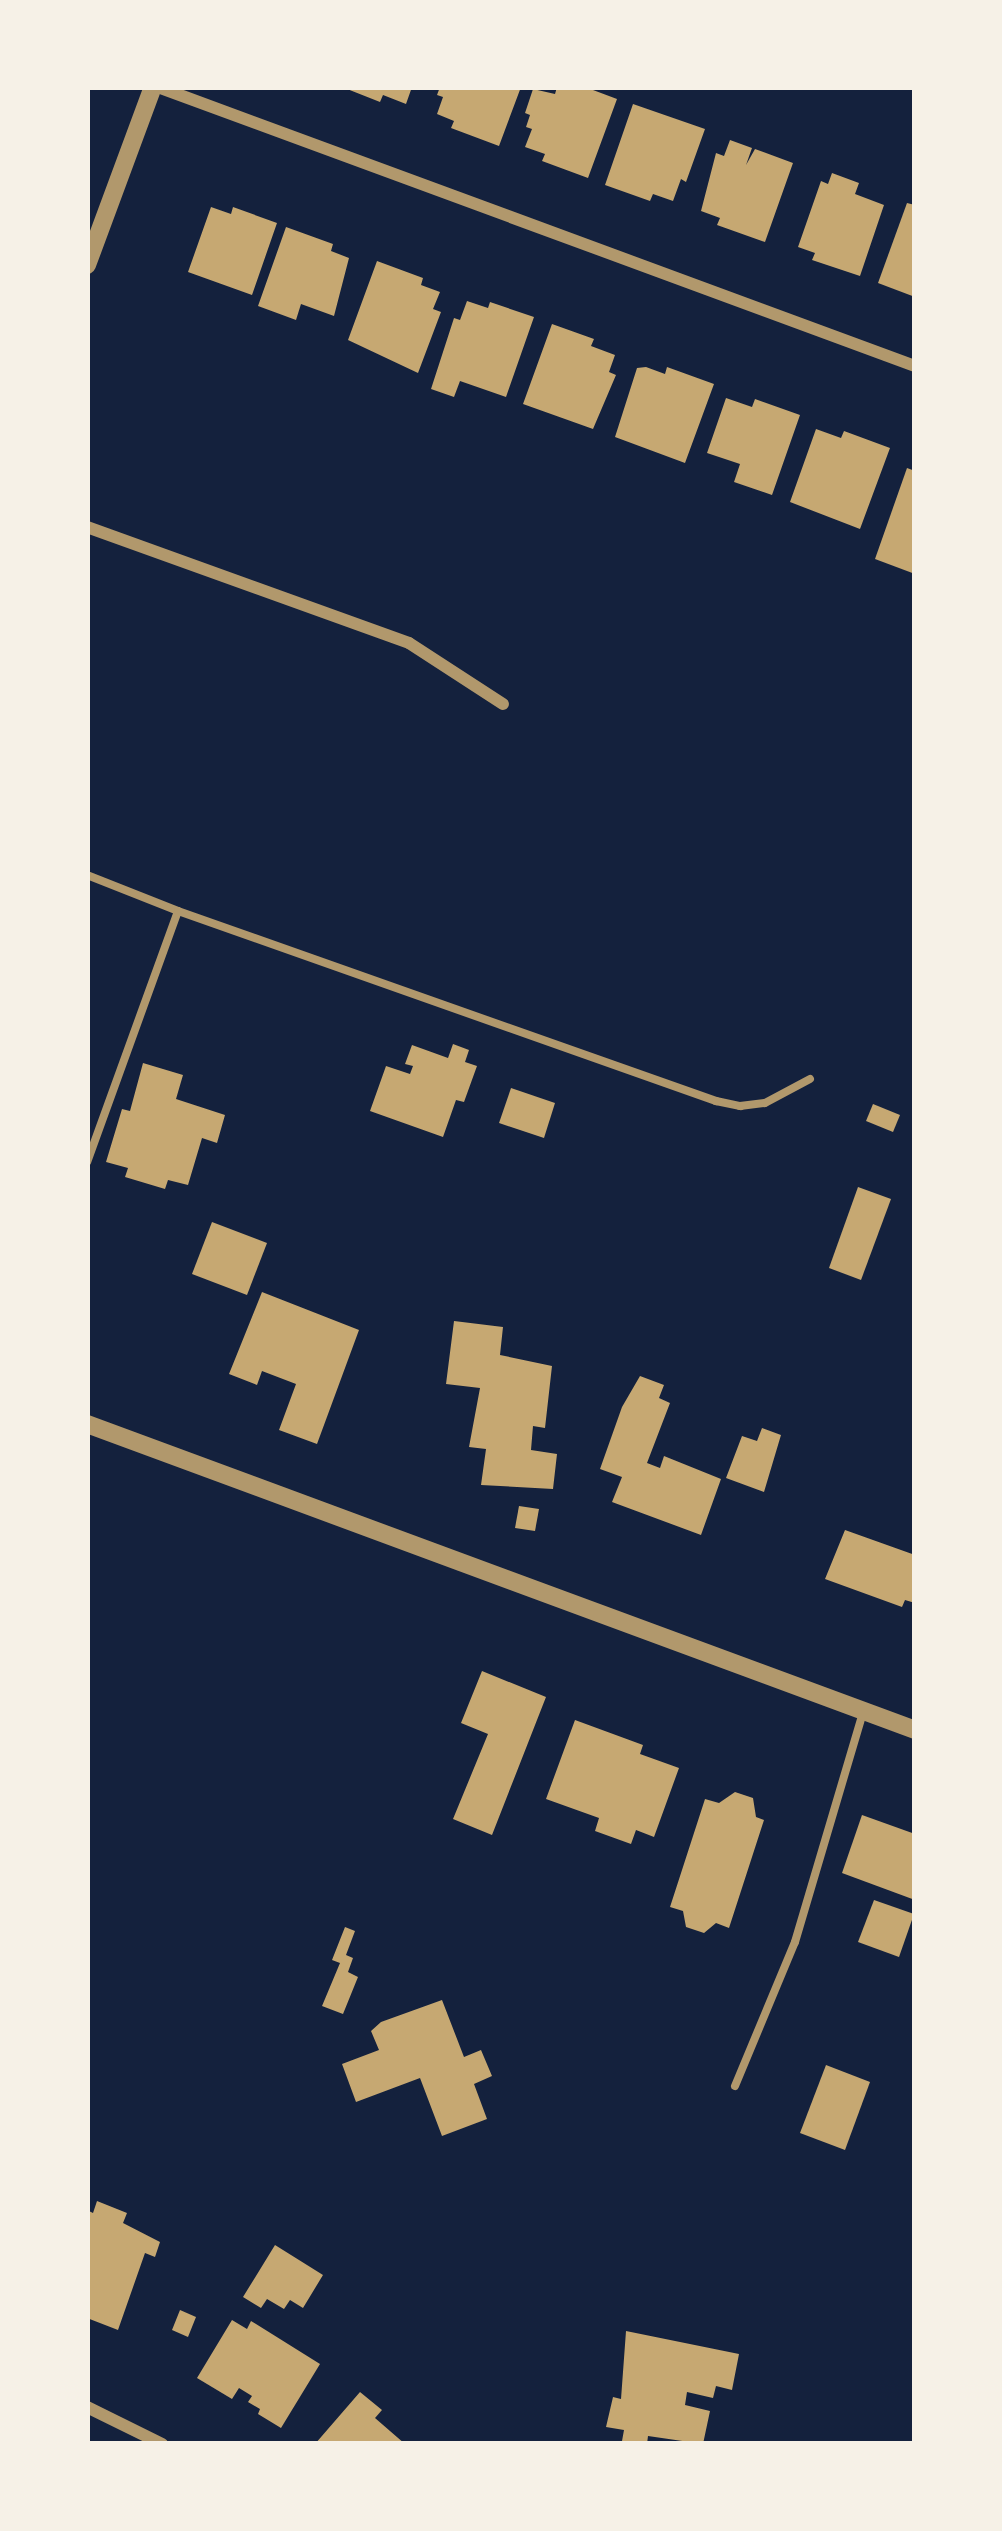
<!DOCTYPE html>
<style>
body{margin:0}
#map{position:relative;width:1002px;height:2531px;overflow:hidden;background:#14213d;font-family:"Varela Round",sans-serif}
div>[style]{position:absolute}
.building>*{inset:0;background:#c6a872}
.service>*{height:8px;margin:-4px;padding:0 4px;transform-origin:4px;border-radius:4px;background:#b1986c}
.minor>*{height:12px;margin:-6px;padding:0 6px;transform-origin:6px;border-radius:6px;background:#b1986c}
.tertiary>*{height:18px;margin:-9px;padding:0 9px;transform-origin:9px;border-radius:9px;background:#b1986c}
span{translate:-50% -50%;white-space:nowrap;text-align:center;line-height:1.15;-webkit-text-stroke:12px #f6f1e7;paint-order:stroke}
.frame{position:absolute;inset:0;border:90px solid #f6f1e7;pointer-events:none}
</style>
<div id="map">
<div class="building">
<i style="clip-path:polygon(342px 87px,412px 87px,406px 104px,383px 95px,380px 102px)"></i>
<i style="clip-path:polygon(440px 87px,521px 87px,499px 146px,451px 128px,454px 121px,437px 114px,443px 97px,437px 95px)"></i>
<i style="clip-path:polygon(557px 87px,585px 87px,617px 99px,588px 178px,542px 161px,545px 154px,525px 147px,532px 129px,526px 127px,530px 115px,525px 113px,533px 89px,555px 94px)"></i>
<i style="clip-path:polygon(633px 104px,705px 129px,686px 182px,681px 179px,673px 201px,653px 194px,650px 201px,605px 185px)"></i>
<i style="clip-path:polygon(730px 140px,752px 148px,746px 165px,755px 149px,793px 163px,765px 242px,717px 225px,720px 218px,701px 211px,716px 153px,724px 156px)"></i>
<i style="clip-path:polygon(832px 173px,859px 183px,855px 194px,884px 205px,860px 276px,812px 260px,815px 253px,798px 247px,821px 181px,828px 184px)"></i>
<i style="clip-path:polygon(907px 203px,915px 205px,915px 297px,878px 283px)"></i>
<i style="clip-path:polygon(211px 207px,231px 214px,233px 207px,277px 223px,252px 295px,188px 272px)"></i>
<i style="clip-path:polygon(286px 227px,333px 244px,331px 251px,349px 258px,334px 316px,301px 304px,296px 320px,258px 306px)"></i>
<i style="clip-path:polygon(377px 261px,423px 278px,421px 285px,440px 292px,433px 309px,441px 312px,418px 373px,348px 340px)"></i>
<i style="clip-path:polygon(467px 301px,488px 308px,490px 302px,534px 317px,506px 397px,460px 381px,454px 397px,431px 389px,454px 318px,460px 320px)"></i>
<i style="clip-path:polygon(552px 324px,594px 339px,591px 346px,615px 355px,609px 372px,616px 375px,593px 429px,523px 404px)"></i>
<i style="clip-path:polygon(646px 367px,665px 374px,667px 367px,714px 384px,685px 463px,615px 437px,637px 368px)"></i>
<i style="clip-path:polygon(726px 398px,752px 407px,755px 399px,800px 415px,772px 495px,734px 482px,740px 464px,707px 453px)"></i>
<i style="clip-path:polygon(816px 429px,841px 438px,844px 431px,890px 448px,860px 529px,790px 502px)"></i>
<i style="clip-path:polygon(907px 468px,915px 471px,915px 574px,875px 559px)"></i>
<i style="clip-path:polygon(453px 1044px,469px 1050px,465px 1062px,477px 1066px,464px 1102px,456px 1100px,443px 1137px,370px 1111px,386px 1066px,410px 1074px,413px 1066px,405px 1064px,412px 1045px,448px 1058px)"></i>
<i style="clip-path:polygon(143px 1063px,183px 1075px,176px 1099px,225px 1115px,217px 1143px,202px 1138px,188px 1185px,168px 1180px,165px 1189px,125px 1177px,128px 1168px,106px 1162px,122px 1109px,130px 1111px)"></i>
<i style="clip-path:polygon(511px 1088px,555px 1103px,544px 1138px,499px 1123px)"></i>
<i style="clip-path:polygon(873px 1104px,900px 1115px,893px 1132px,866px 1121px)"></i>
<i style="clip-path:polygon(858px 1187px,891px 1199px,861px 1280px,829px 1268px)"></i>
<i style="clip-path:polygon(212px 1222px,267px 1243px,247px 1295px,192px 1274px)"></i>
<i style="clip-path:polygon(262px 1292px,359px 1330px,317px 1444px,279px 1430px,296px 1384px,262px 1371px,257px 1385px,229px 1374px)"></i>
<i style="clip-path:polygon(454px 1321px,503px 1327px,500px 1355px,552px 1366px,545px 1428px,533px 1426px,531px 1450px,557px 1454px,553px 1489px,481px 1485px,486px 1449px,469px 1447px,480px 1388px,446px 1384px)"></i>
<i style="clip-path:polygon(640px 1376px,664px 1385px,659px 1398px,670px 1403px,647px 1463px,660px 1468px,664px 1456px,721px 1479px,701px 1535px,612px 1502px,622px 1477px,600px 1469px,622px 1407px)"></i>
<i style="clip-path:polygon(762px 1428px,781px 1435px,764px 1492px,726px 1478px,742px 1436px,757px 1441px)"></i>
<i style="clip-path:polygon(519px 1506px,539px 1509px,535px 1531px,515px 1528px)"></i>
<i style="clip-path:polygon(845px 1530px,915px 1555px,915px 1603px,905px 1600px,902px 1607px,825px 1579px)"></i>
<i style="clip-path:polygon(482px 1671px,546px 1697px,492px 1835px,453px 1819px,488px 1734px,461px 1723px)"></i>
<i style="clip-path:polygon(575px 1720px,643px 1745px,640px 1754px,679px 1768px,654px 1837px,636px 1830px,631px 1844px,595px 1831px,599px 1818px,546px 1799px)"></i>
<i style="clip-path:polygon(735px 1792px,753px 1798px,756px 1817px,764px 1820px,729px 1928px,716px 1923px,704px 1933px,686px 1927px,683px 1911px,670px 1907px,705px 1799px,719px 1803px)"></i>
<i style="clip-path:polygon(862px 1815px,915px 1834px,915px 1900px,842px 1873px)"></i>
<i style="clip-path:polygon(874px 1900px,914px 1914px,899px 1957px,858px 1942px)"></i>
<i style="clip-path:polygon(345px 1927px,355px 1931px,346px 1955px,353px 1958px,348px 1972px,358px 1977px,343px 2014px,322px 2006px,340px 1963px,332px 1960px)"></i>
<i style="clip-path:polygon(442px 2000px,464px 2057px,481px 2050px,492px 2076px,474px 2084px,487px 2119px,442px 2136px,420px 2078px,356px 2102px,342px 2064px,379px 2050px,371px 2031px,381px 2022px)"></i>
<i style="clip-path:polygon(826px 2065px,870px 2082px,845px 2150px,800px 2133px)"></i>
<i style="clip-path:polygon(97px 2201px,127px 2213px,123px 2223px,160px 2242px,155px 2257px,145px 2253px,118px 2330px,87px 2318px,87px 2210px,93px 2213px)"></i>
<i style="clip-path:polygon(275px 2245px,323px 2275px,303px 2308px,290px 2300px,284px 2309px,267px 2299px,261px 2308px,243px 2297px)"></i>
<i style="clip-path:polygon(180px 2310px,196px 2317px,188px 2337px,172px 2330px)"></i>
<i style="clip-path:polygon(232px 2320px,247px 2329px,251px 2321px,320px 2364px,281px 2428px,258px 2414px,260px 2409px,248px 2402px,252px 2396px,239px 2388px,232px 2399px,197px 2378px)"></i>
<i style="clip-path:polygon(626px 2331px,739px 2354px,732px 2390px,716px 2386px,713px 2398px,687px 2392px,685px 2405px,710px 2411px,703px 2444px,648px 2436px,647px 2444px,636px 2444px,622px 2441px,624px 2430px,606px 2427px,613px 2397px,621px 2399px)"></i>
<i style="clip-path:polygon(360px 2392px,382px 2410px,375px 2418px,405px 2444px,315px 2444px)"></i>
</div>
<div class="service">
<i style="left:87px;top:875px;width:98px;rotate:21.6deg"></i>
<i style="left:178px;top:911px;width:267px;rotate:109.9deg"></i>
<i style="left:178px;top:911px;width:571px;rotate:19.45deg"></i>
<i style="left:716px;top:1101px;width:25px;rotate:12deg"></i>
<i style="left:740px;top:1106px;width:25px;rotate:-7deg"></i>
<i style="left:765px;top:1103px;width:51px;rotate:-28.1deg"></i>
<i style="left:735px;top:2086px;width:156px;rotate:-67.4deg"></i>
<i style="left:795px;top:1942px;width:239px;rotate:-73.5deg"></i>
</div>
<div class="minor">
<i style="left:158px;top:87px;width:807px;rotate:20.23deg"></i>
<i style="left:87px;top:527px;width:342px;rotate:19.8deg"></i>
<i style="left:409px;top:643px;width:112px;rotate:33deg"></i>
<i style="left:87px;top:2407px;width:84px;rotate:26.3deg"></i>
</div>
<div class="tertiary">
<i style="left:87px;top:265px;width:190px;rotate:-69.7deg"></i>
<i style="left:87px;top:1424px;width:883px;rotate:20.28deg"></i>
</div>
<div class="frame"></div>
</div>
